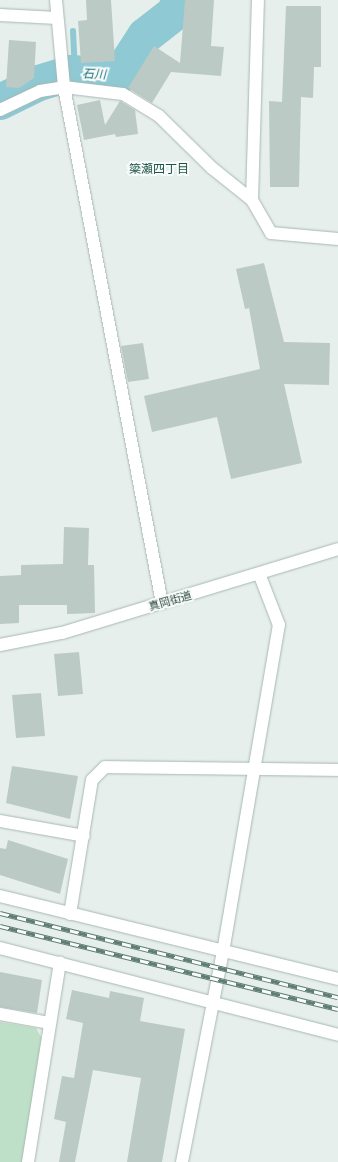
<!DOCTYPE html>
<meta charset="utf-8">
<style>
body{margin:0}
#map{position:relative;width:338px;height:1162px;overflow:hidden;background:#e6efeb;font-family:Arial,"Noto Sans JP",sans-serif}
div>[style]{position:absolute}
.green>*{inset:0;background:#bfe0c8}
.stream>*{height:6px;margin:-3px;padding:0 3px;transform-origin:3px;border-radius:3px;background:#8ec9d4}
.river>*{height:36px;margin:-18px;padding:0 18px;transform-origin:18px;border-radius:18px;background:#8ec9d4}
.building>*{inset:0;background:#bbcac4}
.roads{filter:drop-shadow(0 0 1px #a8b8b2) drop-shadow(0 0 1px #a8b8b2)}
.street>*{height:12px;margin:-6px;padding:0 6px;transform-origin:6px;border-radius:6px;background:#fff}
.secondary>*{height:12px;margin:-6px;padding:0 6px;transform-origin:6px;border-radius:6px;background:#fff}
.rail>*{height:4.5px;margin-top:-2.25px;transform-origin:0;background:repeating-linear-gradient(90deg,#f7fbf9 0 9px,#5f7d75 0 18px);box-sizing:border-box;border-block:1px solid #5f7d75}
span{translate:-50% -50%;white-space:nowrap;text-align:center;line-height:1.15;-webkit-text-stroke:4px #f7fbf9;paint-order:stroke}
.street-label{font-size:11px;color:#24423a}
.water-label{font-size:12px;color:#1c6f80;font-style:italic}
.neighbourhood-label{font-size:12px;color:#1f5548}
</style>
<div id="map">
<div class="green">
<i style="clip-path:polygon(0 1022px,36px 1028px,42px 1039px,23px 1162px,0 1162px)"></i>
</div>
<div class="stream">
<i style="left:73px;top:31px;width:43px;rotate:87.3deg"></i>
</div>
<div class="river">
<i style="left:0;top:102px;width:43px;rotate:-26deg"></i>
<i style="left:39px;top:83px;width:34px;rotate:-17deg"></i>
<i style="left:71px;top:73px;width:48px;rotate:3.6deg"></i>
<i style="left:119px;top:76px;width:48px;rotate:-57deg"></i>
<i style="left:145px;top:36px;width:41px;rotate:-38deg"></i>
<i style="left:177px;top:11px;width:11px;rotate:-85deg"></i>
</div>
<div class="building">
<i style="clip-path:polygon(86px 0,111px 0,115px 61px,81px 63px,78px 21px,87px 20px)"></i>
<i style="clip-path:polygon(185px 0,214px 0,211px 46px,224px 47px,221px 76px,171px 72px,152px 103px,128px 88px,154px 46px,180px 63px)"></i>
<i style="clip-path:polygon(286px 6px,321px 6px,321px 67px,314px 67px,313px 98px,301px 97px,299px 187px,270px 187px,269px 101px,282px 102px)"></i>
<i style="clip-path:polygon(9px 40px,36px 42px,34px 78px,19px 88px,6px 87px)"></i>
<i style="clip-path:polygon(100px 100px,105px 125px,120px 101px,135px 110px,138px 134px,116px 137px,115px 134px,84px 140px,77px 105px)"></i>
<i style="clip-path:polygon(264px 263px,284px 342px,330px 343px,329px 385px,284px 384px,302px 463px,231px 479px,217px 417px,152px 432px,144px 396px,260px 369px,249px 308px,245px 309px,236px 269px)"></i>
<i style="clip-path:polygon(143px 343px,149px 379px,128px 382px,121px 346px)"></i>
<i style="clip-path:polygon(64px 527px,89px 528px,88px 565px,94px 565px,95px 613px,67px 614px,67px 605px,19px 605px,19px 623px,0 624px,0 576px,21px 575px,21px 565px,63px 564px)"></i>
<i style="clip-path:polygon(79px 652px,83px 694px,58px 696px,54px 654px)"></i>
<i style="clip-path:polygon(41px 693px,45px 736px,16px 738px,12px 695px)"></i>
<i style="clip-path:polygon(12px 766px,78px 776px,70px 819px,6px 803px)"></i>
<i style="clip-path:polygon(8px 840px,68px 859px,60px 894px,0 875px,0 848px,6px 849px)"></i>
<i style="clip-path:polygon(0 972px,42px 980px,37px 1013px,0 1007px)"></i>
<i style="clip-path:polygon(72px 990px,109px 998px,110px 991px,144px 998px,140px 1021px,185px 1029px,162px 1162px,127px 1162px,141px 1078px,93px 1070px,75px 1162px,59px 1162px,66px 1122px,54px 1119px,62px 1076px,74px 1078px,83px 1023px,66px 1019px)"></i>
</div>
<div class="roads">
<div class="street">
<i style="left:56px;top:0;width:87px;rotate:84.7deg"></i>
<i style="left:64px;top:87px;width:525px;rotate:79.25deg"></i>
<i style="left:0;top:15px;width:57px;rotate:3deg"></i>
<i style="left:0;top:110px;width:44px;rotate:-25.4deg"></i>
<i style="left:40px;top:91px;width:24px;rotate:-9deg"></i>
<i style="left:64px;top:87px;width:59px;rotate:6.8deg"></i>
<i style="left:123px;top:94px;width:42px;rotate:31.4deg"></i>
<i style="left:159px;top:116px;width:74px;rotate:44.5deg"></i>
<i style="left:212px;top:168px;width:51px;rotate:38.7deg"></i>
<i style="left:252px;top:200px;width:38px;rotate:60deg"></i>
<i style="left:271px;top:233px;width:67px;rotate:5.1deg"></i>
<i style="left:252px;top:200px;width:200px;rotate:-88.3deg"></i>
<i style="left:0;top:821px;width:85px;rotate:10.1deg"></i>
<i style="left:0;top:896px;width:348px;rotate:13.8deg"></i>
<i style="left:70px;top:914px;width:136px;rotate:-80.7deg"></i>
<i style="left:92px;top:780px;width:18px;rotate:-45deg"></i>
<i style="left:105px;top:767px;width:233px;rotate:0.7deg"></i>
<i style="left:0;top:1014px;width:51px;rotate:10.2deg"></i>
<i style="left:28px;top:1162px;width:202px;rotate:-80.9deg"></i>
<i style="left:182px;top:1162px;width:214px;rotate:-79deg"></i>
<i style="left:223px;top:952px;width:332px;rotate:-80.3deg"></i>
<i style="left:279px;top:625px;width:53px;rotate:-111.2deg"></i>
</div>
<div class="secondary">
<i style="left:0;top:645px;width:63px;rotate:-11deg"></i>
<i style="left:62px;top:633px;width:288px;rotate:-16.9deg"></i>
<i style="left:0;top:948px;width:349px;rotate:14.4deg"></i>
</div>
</div>
<div class="rail">
<i style="left:0;top:913px;width:348px;rotate:14deg"></i>
<i style="left:0;top:926px;width:348px;rotate:13.8deg"></i>
</div>
<div class="street-label">
<span style="left:170px;top:601px;rotate:-16deg">真岡街道</span>
</div>
<div class="water-label">
<span style="left:94px;top:75px;rotate:3deg">石川</span>
</div>
<div class="neighbourhood-label">
<span style="left:159px;top:170px">簗瀬四丁目</span>
</div>
</div>
